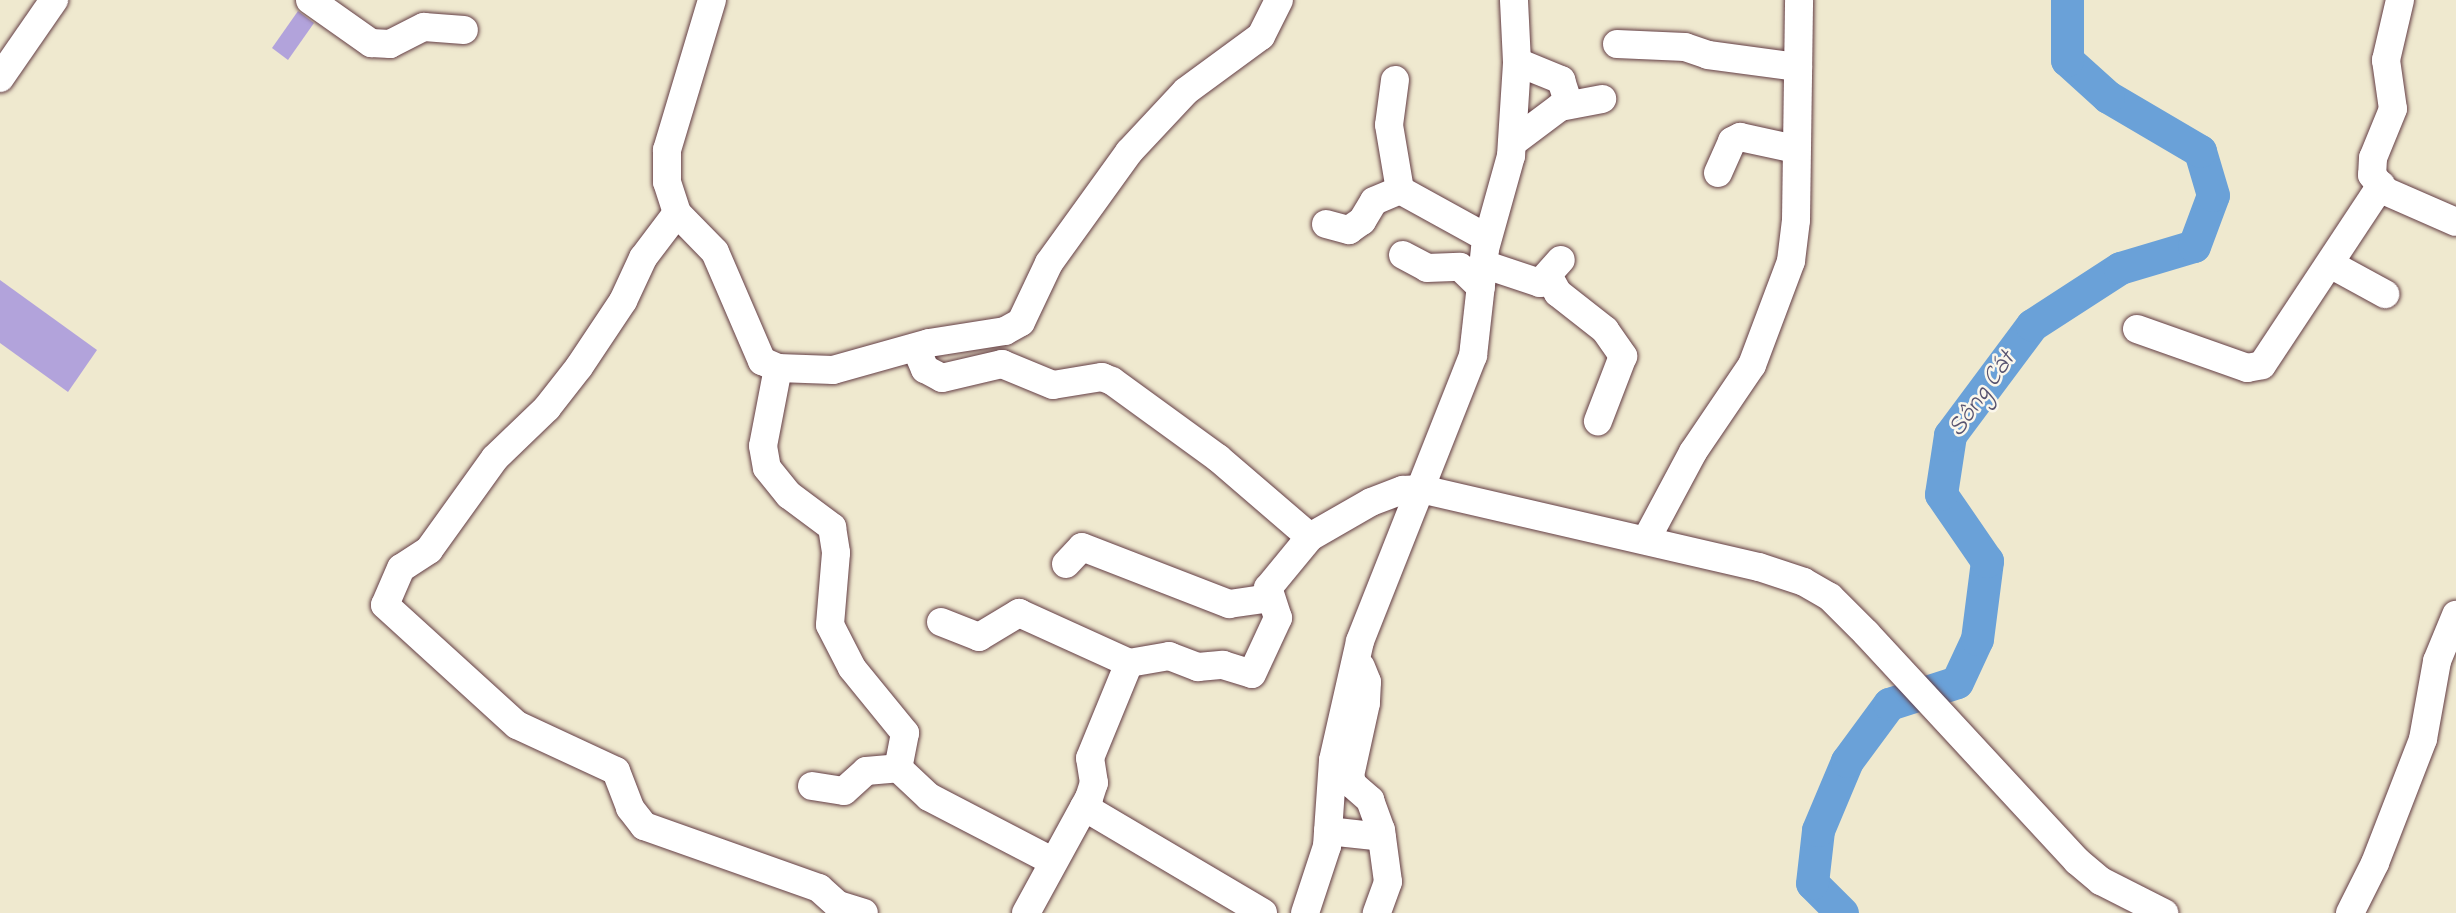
<!DOCTYPE html>
<meta charset="utf-8">
<style>
body{margin:0}
#map{position:relative;width:2456px;height:913px;overflow:hidden;background:#efe9cf;font-family:"Indie Flower",sans-serif}
div>[style]{position:absolute}
.river>*{height:33px;margin:-16.5px;padding:0 16.5px;transform-origin:16.5px;border-radius:16.5px;background:#6aa1d8}
.building>*{inset:0;background:#b2a3db}
.roads{filter:drop-shadow(0 0 2px #633d44) drop-shadow(0 0 2px #633d44)}
.minor>*{height:28px;margin:-14px;padding:0 14px;transform-origin:14px;border-radius:14px;background:#fff}
span{translate:-50% -50%;white-space:nowrap;text-align:center;line-height:1.15;-webkit-text-stroke:5px #fbf7ec;paint-order:stroke}
.water-label{font-size:26px;color:#575370;font-style:italic}
</style>
<div id="map">
<div class="river">
<i style="left:1842px;top:913px;width:42px;rotate:-135deg"></i>
<i style="left:1812px;top:883px;width:53px;rotate:-83.5deg"></i>
<i style="left:1818px;top:830px;width:75px;rotate:-67.2deg"></i>
<i style="left:1847px;top:761px;width:71px;rotate:-53.6deg"></i>
<i style="left:1889px;top:704px;width:71px;rotate:-17.9deg"></i>
<i style="left:1957px;top:682px;width:47px;rotate:-65.1deg"></i>
<i style="left:1977px;top:639px;width:79px;rotate:-82.7deg"></i>
<i style="left:1987px;top:561px;width:81px;rotate:-124.5deg"></i>
<i style="left:1941px;top:494px;width:60px;rotate:-81.3deg"></i>
<i style="left:1950px;top:435px;width:137px;rotate:-53.3deg"></i>
<i style="left:2032px;top:325px;width:105px;rotate:-32.9deg"></i>
<i style="left:2120px;top:268px;width:77px;rotate:-16.6deg"></i>
<i style="left:2194px;top:246px;width:54px;rotate:-69.6deg"></i>
<i style="left:2213px;top:195px;width:46px;rotate:-106.5deg"></i>
<i style="left:2200px;top:151px;width:107px;rotate:-149.6deg"></i>
<i style="left:2108px;top:97px;width:55px;rotate:-137.9deg"></i>
<i style="left:2067px;top:60px;width:60px;rotate:-90deg"></i>
</div>
<div class="building">
<i style="clip-path:polygon(298px 11px,314px 23px,288px 60px,272px 48px)"></i>
<i style="clip-path:polygon(0 280px,97px 350px,68px 392px,0 343px)"></i>
</div>
<div class="roads">
<div class="minor">
<i style="left:310px;top:0;width:75px;rotate:35.2deg"></i>
<i style="left:371px;top:43px;width:19px;rotate:3deg"></i>
<i style="left:390px;top:44px;width:38px;rotate:-27deg"></i>
<i style="left:424px;top:27px;width:40px;rotate:4.3deg"></i>
<i style="left:712px;top:0;width:157px;rotate:106.7deg"></i>
<i style="left:667px;top:150px;width:32px;rotate:90deg"></i>
<i style="left:667px;top:182px;width:33px;rotate:72deg"></i>
<i style="left:677px;top:213px;width:54px;rotate:45.7deg"></i>
<i style="left:715px;top:252px;width:119px;rotate:66.7deg"></i>
<i style="left:762px;top:361px;width:17px;rotate:24deg"></i>
<i style="left:778px;top:368px;width:55px;rotate:2.1deg"></i>
<i style="left:833px;top:370px;width:100px;rotate:-15.7deg"></i>
<i style="left:929px;top:343px;width:77px;rotate:-9deg"></i>
<i style="left:1005px;top:331px;width:18px;rotate:-29deg"></i>
<i style="left:1021px;top:322px;width:65px;rotate:-64.6deg"></i>
<i style="left:1049px;top:263px;width:137px;rotate:-54.2deg"></i>
<i style="left:1129px;top:152px;width:83px;rotate:-46.9deg"></i>
<i style="left:1186px;top:91px;width:93px;rotate:-36.3deg"></i>
<i style="left:1261px;top:36px;width:40px;rotate:-63.4deg"></i>
<i style="left:2400px;top:0;width:62px;rotate:103.1deg"></i>
<i style="left:2386px;top:60px;width:49px;rotate:81.9deg"></i>
<i style="left:2393px;top:109px;width:53px;rotate:112.2deg"></i>
<i style="left:2373px;top:158px;width:17px;rotate:93deg"></i>
<i style="left:2372px;top:175px;width:21px;rotate:51deg"></i>
<i style="left:2385px;top:191px;width:77px;rotate:23.6deg"></i>
<i style="left:1617px;top:44px;width:68px;rotate:2.5deg"></i>
<i style="left:1685px;top:47px;width:24px;rotate:19deg"></i>
<i style="left:1708px;top:55px;width:91px;rotate:7.6deg"></i>
<i style="left:1517px;top:62px;width:48px;rotate:22.2deg"></i>
<i style="left:1561px;top:80px;width:25px;rotate:72deg"></i>
<i style="left:0;top:78px;width:95px;rotate:-55.3deg"></i>
<i style="left:1395px;top:80px;width:45px;rotate:97.6deg"></i>
<i style="left:1389px;top:125px;width:66px;rotate:80.4deg"></i>
<i style="left:1512px;top:143px;width:60px;rotate:-36.9deg"></i>
<i style="left:1560px;top:107px;width:43px;rotate:-10.8deg"></i>
<i style="left:1718px;top:173px;width:35px;rotate:-66deg"></i>
<i style="left:1732px;top:141px;width:9px;rotate:-27deg"></i>
<i style="left:1740px;top:137px;width:56px;rotate:12.3deg"></i>
<i style="left:677px;top:213px;width:56px;rotate:127.1deg"></i>
<i style="left:643px;top:258px;width:47px;rotate:114.9deg"></i>
<i style="left:623px;top:301px;width:79px;rotate:123.7deg"></i>
<i style="left:579px;top:367px;width:52px;rotate:128deg"></i>
<i style="left:547px;top:408px;width:72px;rotate:136.1deg"></i>
<i style="left:495px;top:458px;width:113px;rotate:125.7deg"></i>
<i style="left:429px;top:550px;width:33px;rotate:147deg"></i>
<i style="left:401px;top:568px;width:40px;rotate:113.4deg"></i>
<i style="left:385px;top:605px;width:178px;rotate:42.3deg"></i>
<i style="left:517px;top:725px;width:109px;rotate:24.9deg"></i>
<i style="left:616px;top:771px;width:40px;rotate:69deg"></i>
<i style="left:630px;top:808px;width:23px;rotate:52deg"></i>
<i style="left:644px;top:826px;width:186px;rotate:19.5deg"></i>
<i style="left:819px;top:888px;width:25px;rotate:42deg"></i>
<i style="left:838px;top:905px;width:27px;rotate:17deg"></i>
<i style="left:1326px;top:224px;width:24px;rotate:15deg"></i>
<i style="left:1349px;top:230px;width:16px;rotate:-35deg"></i>
<i style="left:1362px;top:221px;width:23px;rotate:-59deg"></i>
<i style="left:1374px;top:201px;width:28px;rotate:-23deg"></i>
<i style="left:1400px;top:190px;width:99px;rotate:28.9deg"></i>
<i style="left:1403px;top:255px;width:27px;rotate:28deg"></i>
<i style="left:1427px;top:268px;width:33px;rotate:-2deg"></i>
<i style="left:1460px;top:267px;width:29px;rotate:44deg"></i>
<i style="left:1483px;top:264px;width:60px;rotate:18.4deg"></i>
<i style="left:1540px;top:283px;width:31px;rotate:-48deg"></i>
<i style="left:2330px;top:264px;width:63px;rotate:28.6deg"></i>
<i style="left:1549px;top:277px;width:18px;rotate:61deg"></i>
<i style="left:1558px;top:293px;width:60px;rotate:38.2deg"></i>
<i style="left:1605px;top:330px;width:32px;rotate:55deg"></i>
<i style="left:1623px;top:356px;width:70px;rotate:111deg"></i>
<i style="left:2137px;top:329px;width:117px;rotate:19.5deg"></i>
<i style="left:2247px;top:368px;width:15px;rotate:-11deg"></i>
<i style="left:2262px;top:365px;width:216px;rotate:-56.5deg"></i>
<i style="left:916px;top:348px;width:23px;rotate:67deg"></i>
<i style="left:925px;top:369px;width:19px;rotate:28deg"></i>
<i style="left:942px;top:378px;width:62px;rotate:-13.1deg"></i>
<i style="left:1002px;top:364px;width:55px;rotate:22.4deg"></i>
<i style="left:1053px;top:385px;width:50px;rotate:-9.3deg"></i>
<i style="left:1102px;top:377px;width:11px;rotate:22deg"></i>
<i style="left:1112px;top:381px;width:131px;rotate:36deg"></i>
<i style="left:1218px;top:458px;width:121px;rotate:40.7deg"></i>
<i style="left:1310px;top:537px;width:70px;rotate:-29.8deg"></i>
<i style="left:1371px;top:502px;width:34px;rotate:-21deg"></i>
<i style="left:1403px;top:490px;width:18px;rotate:-3deg"></i>
<i style="left:1421px;top:489px;width:347px;rotate:13deg"></i>
<i style="left:1759px;top:567px;width:47px;rotate:18.4deg"></i>
<i style="left:1804px;top:582px;width:30px;rotate:30deg"></i>
<i style="left:1830px;top:597px;width:51px;rotate:45deg"></i>
<i style="left:1866px;top:633px;width:311px;rotate:47.2deg"></i>
<i style="left:2077px;top:861px;width:31px;rotate:40deg"></i>
<i style="left:2101px;top:881px;width:71px;rotate:26.9deg"></i>
<i style="left:778px;top:368px;width:79px;rotate:100.9deg"></i>
<i style="left:763px;top:446px;width:22px;rotate:80deg"></i>
<i style="left:767px;top:468px;width:35px;rotate:51deg"></i>
<i style="left:789px;top:495px;width:54px;rotate:36.7deg"></i>
<i style="left:832px;top:527px;width:26px;rotate:81deg"></i>
<i style="left:836px;top:553px;width:72px;rotate:94.8deg"></i>
<i style="left:830px;top:625px;width:48px;rotate:62.9deg"></i>
<i style="left:852px;top:668px;width:84px;rotate:50.8deg"></i>
<i style="left:905px;top:733px;width:36px;rotate:101deg"></i>
<i style="left:1646px;top:540px;width:100px;rotate:-61.9deg"></i>
<i style="left:1693px;top:452px;width:105px;rotate:-55.9deg"></i>
<i style="left:1752px;top:365px;width:111px;rotate:-69.4deg"></i>
<i style="left:1791px;top:261px;width:41px;rotate:-83deg"></i>
<i style="left:1796px;top:220px;width:220px;rotate:-89.2deg"></i>
<i style="left:1066px;top:564px;width:23px;rotate:-47deg"></i>
<i style="left:1082px;top:547px;width:158px;rotate:21.2deg"></i>
<i style="left:1229px;top:604px;width:41px;rotate:-8.3deg"></i>
<i style="left:941px;top:622px;width:41px;rotate:21.5deg"></i>
<i style="left:979px;top:637px;width:47px;rotate:-31deg"></i>
<i style="left:1019px;top:613px;width:121px;rotate:24.4deg"></i>
<i style="left:1361px;top:667px;width:16px;rotate:68deg"></i>
<i style="left:1367px;top:682px;width:21px;rotate:93deg"></i>
<i style="left:1366px;top:703px;width:75px;rotate:102.4deg"></i>
<i style="left:1350px;top:776px;width:9px;rotate:72deg"></i>
<i style="left:1353px;top:785px;width:23px;rotate:41deg"></i>
<i style="left:1370px;top:800px;width:32px;rotate:70deg"></i>
<i style="left:1381px;top:830px;width:52px;rotate:82.3deg"></i>
<i style="left:1388px;top:882px;width:33px;rotate:110deg"></i>
<i style="left:812px;top:786px;width:32px;rotate:9deg"></i>
<i style="left:844px;top:791px;width:30px;rotate:-42deg"></i>
<i style="left:866px;top:771px;width:32px;rotate:-5deg"></i>
<i style="left:898px;top:768px;width:42px;rotate:43.1deg"></i>
<i style="left:929px;top:797px;width:139px;rotate:27.5deg"></i>
<i style="left:1084px;top:807px;width:208px;rotate:30.6deg"></i>
<i style="left:1328px;top:831px;width:54px;rotate:6.3deg"></i>
<i style="left:1026px;top:913px;width:131px;rotate:-61.3deg"></i>
<i style="left:1089px;top:798px;width:16px;rotate:-72deg"></i>
<i style="left:1094px;top:783px;width:25px;rotate:-99deg"></i>
<i style="left:1090px;top:758px;width:103px;rotate:-67.7deg"></i>
<i style="left:1129px;top:663px;width:41px;rotate:-9.9deg"></i>
<i style="left:1169px;top:656px;width:31px;rotate:21deg"></i>
<i style="left:1198px;top:667px;width:25px;rotate:-5deg"></i>
<i style="left:1223px;top:665px;width:30px;rotate:17deg"></i>
<i style="left:1252px;top:674px;width:62px;rotate:-65.1deg"></i>
<i style="left:1278px;top:618px;width:32px;rotate:-108deg"></i>
<i style="left:1268px;top:588px;width:66px;rotate:-50.5deg"></i>
<i style="left:1305px;top:913px;width:71px;rotate:-71.8deg"></i>
<i style="left:1327px;top:846px;width:86px;rotate:-86deg"></i>
<i style="left:1333px;top:760px;width:122px;rotate:-77.2deg"></i>
<i style="left:1360px;top:641px;width:307px;rotate:-68.4deg"></i>
<i style="left:1473px;top:356px;width:108px;rotate:-83.6deg"></i>
<i style="left:1485px;top:249px;width:97px;rotate:-74.4deg"></i>
<i style="left:1511px;top:156px;width:94px;rotate:-86.3deg"></i>
<i style="left:1517px;top:62px;width:62px;rotate:-92.8deg"></i>
<i style="left:2350px;top:913px;width:56px;rotate:-63.4deg"></i>
<i style="left:2375px;top:863px;width:133px;rotate:-68.8deg"></i>
<i style="left:2423px;top:739px;width:79px;rotate:-79.8deg"></i>
<i style="left:2437px;top:661px;width:50px;rotate:-67.6deg"></i>
</div>
</div>
<div class="water-label">
<span style="left:1983px;top:395px;rotate:-55deg">Sông Cát</span>
</div>
</div>
